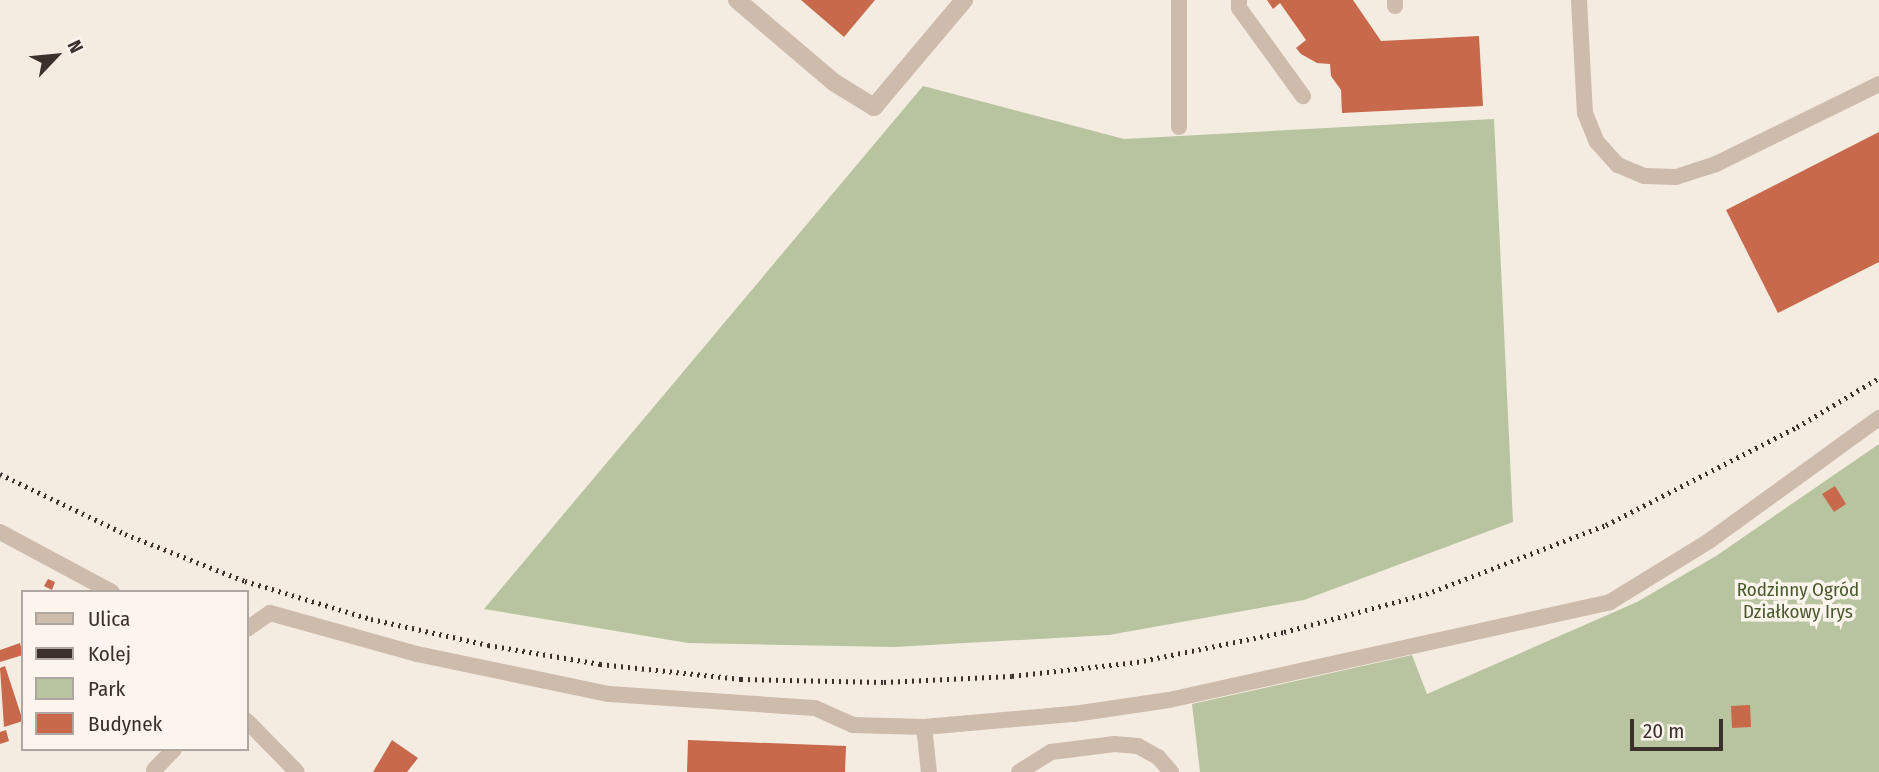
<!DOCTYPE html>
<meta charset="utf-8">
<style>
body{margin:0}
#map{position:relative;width:1879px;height:772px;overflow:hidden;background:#f4ebe1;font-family:"Fira Sans Condensed",sans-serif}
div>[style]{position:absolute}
.green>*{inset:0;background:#b8c4a0}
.building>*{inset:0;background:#c8694b}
.lane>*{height:16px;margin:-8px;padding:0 8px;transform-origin:8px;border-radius:8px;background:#cdbbac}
.street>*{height:18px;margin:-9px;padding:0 9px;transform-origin:9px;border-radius:9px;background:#cdbbac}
.rail>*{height:5px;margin-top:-2.5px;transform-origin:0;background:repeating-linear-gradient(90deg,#3b302b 0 2px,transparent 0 7px)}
span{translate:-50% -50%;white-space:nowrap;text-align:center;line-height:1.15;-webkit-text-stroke:7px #fbf5ee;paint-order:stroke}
.park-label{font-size:19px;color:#4a5a2e}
.legend{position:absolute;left:21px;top:590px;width:228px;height:161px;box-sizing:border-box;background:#fbf5ee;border:2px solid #aea6a0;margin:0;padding:9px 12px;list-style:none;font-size:21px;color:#3b302b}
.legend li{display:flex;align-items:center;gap:14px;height:35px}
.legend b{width:35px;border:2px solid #aea6a0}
.north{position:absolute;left:21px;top:21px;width:70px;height:70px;-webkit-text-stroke:5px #fbf5ee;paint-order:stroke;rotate:64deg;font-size:19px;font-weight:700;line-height:28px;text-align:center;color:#3b302b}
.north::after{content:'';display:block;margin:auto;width:24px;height:32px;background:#3b302b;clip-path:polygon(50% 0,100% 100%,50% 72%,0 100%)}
.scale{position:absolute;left:1630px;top:719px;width:93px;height:32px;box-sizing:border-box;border:4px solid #3b302b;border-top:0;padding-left:9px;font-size:21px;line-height:24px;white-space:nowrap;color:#3b302b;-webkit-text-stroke:5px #fbf5ee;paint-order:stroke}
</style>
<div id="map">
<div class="green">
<i style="clip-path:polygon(923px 86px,1124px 139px,1494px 119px,1513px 522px,1304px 600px,1109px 635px,894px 647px,688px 643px,484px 609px)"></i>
<i style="clip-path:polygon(1879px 444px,1879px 772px,1200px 772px,1192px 704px,1412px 655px,1427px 694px,1637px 602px,1716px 556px)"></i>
</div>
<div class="building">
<i style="clip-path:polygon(801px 0,875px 0,844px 37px)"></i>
<i style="clip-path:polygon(1267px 0,1353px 0,1381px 41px,1479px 36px,1483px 106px,1342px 113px,1341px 90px,1331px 76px,1330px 64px,1317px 63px,1301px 54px,1296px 48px,1306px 40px,1280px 3px,1273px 9px)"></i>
<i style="clip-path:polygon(1879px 132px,1879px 262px,1778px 313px,1726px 210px)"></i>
<i style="clip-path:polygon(1835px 486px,1846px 504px,1834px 512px,1822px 494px)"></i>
<i style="clip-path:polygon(48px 579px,55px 582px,52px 590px,44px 586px)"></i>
<i style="clip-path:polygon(20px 643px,23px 655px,0 662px,0 650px)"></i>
<i style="clip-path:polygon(5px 666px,23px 721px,4px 727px,0 668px)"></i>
<i style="clip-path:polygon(1750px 705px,1751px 727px,1732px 728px,1731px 706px)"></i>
<i style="clip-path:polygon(6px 730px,9px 741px,0 744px,0 732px)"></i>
<i style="clip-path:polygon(392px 740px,418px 758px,407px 772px,373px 772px)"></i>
<i style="clip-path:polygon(688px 740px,846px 746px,845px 772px,687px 772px)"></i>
</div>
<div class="lane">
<i style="left:1239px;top:0;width:8px;rotate:90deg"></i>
<i style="left:1239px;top:8px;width:109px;rotate:54deg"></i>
<i style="left:1395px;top:0;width:6px;rotate:90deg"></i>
<i style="left:1579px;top:0;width:113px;rotate:87deg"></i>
<i style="left:1585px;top:113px;width:31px;rotate:68deg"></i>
<i style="left:1597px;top:142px;width:31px;rotate:48deg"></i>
<i style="left:1618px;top:165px;width:28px;rotate:23deg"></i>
<i style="left:1644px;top:176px;width:32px;rotate:2deg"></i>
<i style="left:1676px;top:177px;width:42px;rotate:-18deg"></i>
<i style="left:1716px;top:164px;width:182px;rotate:-26.1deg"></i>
<i style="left:1179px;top:127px;width:127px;rotate:-90deg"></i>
<i style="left:0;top:532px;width:127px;rotate:28.2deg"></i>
<i style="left:247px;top:629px;width:28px;rotate:-35deg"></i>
<i style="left:270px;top:613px;width:153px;rotate:15.6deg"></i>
<i style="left:417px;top:654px;width:196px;rotate:11.8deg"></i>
<i style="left:609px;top:694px;width:206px;rotate:3.9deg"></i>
<i style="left:815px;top:708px;width:42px;rotate:24.1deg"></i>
<i style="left:853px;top:725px;width:71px;rotate:1.6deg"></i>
<i style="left:924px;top:727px;width:151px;rotate:-5deg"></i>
<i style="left:1074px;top:714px;width:96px;rotate:-8.4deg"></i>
<i style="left:1169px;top:700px;width:452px;rotate:-12.5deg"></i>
<i style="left:1610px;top:602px;width:116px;rotate:-31.6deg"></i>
<i style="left:1709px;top:541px;width:210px;rotate:-35.9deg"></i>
<i style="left:247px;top:721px;width:71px;rotate:45.6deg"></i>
<i style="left:924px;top:727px;width:45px;rotate:83.7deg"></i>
<i style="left:154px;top:770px;width:29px;rotate:-46deg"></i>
<i style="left:1019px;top:772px;width:38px;rotate:-32deg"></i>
<i style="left:1051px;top:752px;width:64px;rotate:-7.2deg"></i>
<i style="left:1114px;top:744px;width:24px;rotate:5deg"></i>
<i style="left:1138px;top:746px;width:23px;rotate:29deg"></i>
<i style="left:1158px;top:757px;width:20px;rotate:49deg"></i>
</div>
<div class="street">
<i style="left:737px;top:0;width:128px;rotate:40.3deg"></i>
<i style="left:835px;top:83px;width:46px;rotate:31.6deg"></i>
<i style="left:874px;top:107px;width:140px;rotate:-49.9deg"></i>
</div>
<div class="rail">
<i style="left:0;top:474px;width:139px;rotate:25.6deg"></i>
<i style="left:125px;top:534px;width:129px;rotate:21.4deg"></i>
<i style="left:245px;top:581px;width:132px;rotate:16.8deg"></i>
<i style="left:371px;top:619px;width:120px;rotate:12.5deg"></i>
<i style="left:488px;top:645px;width:114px;rotate:9.6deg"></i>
<i style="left:600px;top:664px;width:142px;rotate:6.1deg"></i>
<i style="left:741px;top:679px;width:143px;rotate:1.2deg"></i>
<i style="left:884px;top:682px;width:128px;rotate:-2.7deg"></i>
<i style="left:1012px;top:676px;width:126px;rotate:-6.4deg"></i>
<i style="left:1137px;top:662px;width:150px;rotate:-11.5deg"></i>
<i style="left:1284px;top:632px;width:147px;rotate:-15deg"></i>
<i style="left:1426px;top:594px;width:193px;rotate:-21deg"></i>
<i style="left:1606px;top:525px;width:215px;rotate:-27.2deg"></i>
<i style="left:1797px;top:427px;width:96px;rotate:-30.9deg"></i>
</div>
<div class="park-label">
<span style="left:1798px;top:601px">Rodzinny Ogród<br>Działkowy Irys</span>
</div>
<ul class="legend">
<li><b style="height:9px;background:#cdbbac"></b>Ulica</li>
<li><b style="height:9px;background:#3b302b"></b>Kolej</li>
<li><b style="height:19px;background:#b8c4a0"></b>Park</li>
<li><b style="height:19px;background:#c8694b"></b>Budynek</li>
</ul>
<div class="north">N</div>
<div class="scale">20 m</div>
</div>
